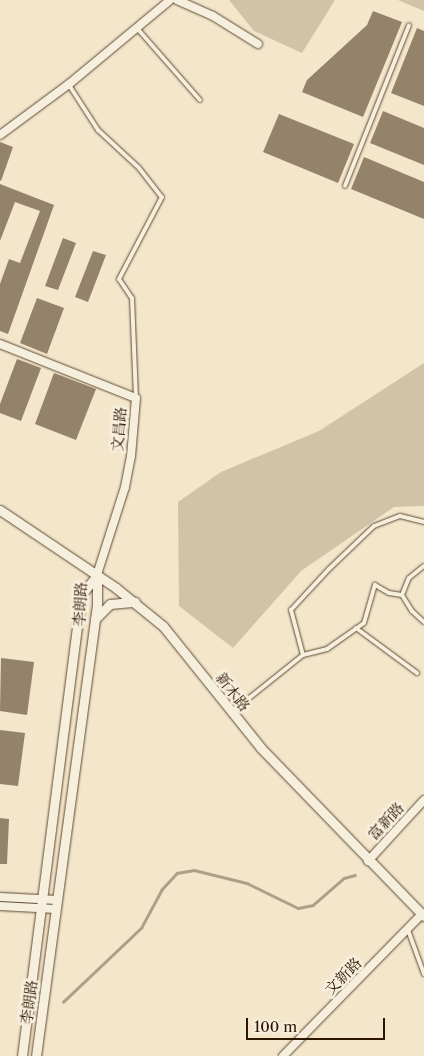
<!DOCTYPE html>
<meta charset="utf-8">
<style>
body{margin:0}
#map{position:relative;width:424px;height:1056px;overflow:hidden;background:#f3e6cb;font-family:"Libre Caslon Text","Noto Serif SC",serif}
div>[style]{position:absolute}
.green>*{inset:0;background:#d1c2a8}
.stream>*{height:2.5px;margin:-1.25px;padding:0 1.25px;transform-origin:1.25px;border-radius:1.25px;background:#b09f86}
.building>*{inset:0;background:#94826a}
.roads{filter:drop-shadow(0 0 1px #5e4933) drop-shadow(0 0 1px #5e4933)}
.service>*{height:4px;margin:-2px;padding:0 2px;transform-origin:2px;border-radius:2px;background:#f7efdd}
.minor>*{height:8px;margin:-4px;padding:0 4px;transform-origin:4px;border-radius:4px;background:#f7efdd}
.tertiary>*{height:9px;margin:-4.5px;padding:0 4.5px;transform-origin:4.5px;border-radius:4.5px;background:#f7efdd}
span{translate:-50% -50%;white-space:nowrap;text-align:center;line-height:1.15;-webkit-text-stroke:5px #f7efdd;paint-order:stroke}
.street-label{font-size:15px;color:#2d1500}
.scale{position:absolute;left:246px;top:1018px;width:139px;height:22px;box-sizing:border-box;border:2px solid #2d1500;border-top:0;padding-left:6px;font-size:15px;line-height:18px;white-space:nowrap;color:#2d1500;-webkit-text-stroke:4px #f7efdd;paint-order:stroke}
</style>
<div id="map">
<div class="green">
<i style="clip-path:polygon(229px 0,335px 0,302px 53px,254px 31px)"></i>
<i style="clip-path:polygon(398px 0,424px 0,424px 11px)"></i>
<i style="clip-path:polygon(424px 363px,424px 506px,394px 507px,301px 571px,233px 648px,179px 606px,178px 502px,221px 472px,319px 431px)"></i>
</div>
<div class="stream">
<i style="left:63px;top:1002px;width:108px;rotate:-43.5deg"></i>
<i style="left:141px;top:928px;width:44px;rotate:-61.7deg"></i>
<i style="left:162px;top:889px;width:22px;rotate:-47deg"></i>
<i style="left:177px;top:873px;width:17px;rotate:-10deg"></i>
<i style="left:194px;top:870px;width:55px;rotate:13.8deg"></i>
<i style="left:247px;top:883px;width:57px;rotate:26.1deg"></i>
<i style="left:298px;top:908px;width:15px;rotate:-11deg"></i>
<i style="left:313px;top:905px;width:41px;rotate:-41.1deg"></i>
<i style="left:344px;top:878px;width:11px;rotate:-15deg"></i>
</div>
<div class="building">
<i style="clip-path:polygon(373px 11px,402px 22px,363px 117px,302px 92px,307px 80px,367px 25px)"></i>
<i style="clip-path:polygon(417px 28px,424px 31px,424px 106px,391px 93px)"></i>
<i style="clip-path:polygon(383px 111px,424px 128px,424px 165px,370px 143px)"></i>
<i style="clip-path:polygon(279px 114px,354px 144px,338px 183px,263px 152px)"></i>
<i style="clip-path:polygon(0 142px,13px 147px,1px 181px,0 180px)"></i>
<i style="clip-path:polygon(364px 157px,424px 182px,424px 219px,351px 189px)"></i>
<i style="clip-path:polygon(0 184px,54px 205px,8px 334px,0 331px,0 284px,9px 259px,20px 263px,40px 211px,15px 202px,0 241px)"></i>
<i style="clip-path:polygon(63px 238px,76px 243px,58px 290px,45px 286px)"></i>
<i style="clip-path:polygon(93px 251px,106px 255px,88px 302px,75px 297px)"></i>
<i style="clip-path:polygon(37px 298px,64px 308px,47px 354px,20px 343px)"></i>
<i style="clip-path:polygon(17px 359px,41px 368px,21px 421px,0 413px,0 404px)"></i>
<i style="clip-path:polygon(54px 373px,96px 389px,76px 440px,35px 424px)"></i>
<i style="clip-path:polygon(1px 658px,34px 662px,27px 715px,0 711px)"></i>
<i style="clip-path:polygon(0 730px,25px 733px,18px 786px,0 784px)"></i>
<i style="clip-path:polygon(0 818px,9px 819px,7px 864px,0 864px)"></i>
</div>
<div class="roads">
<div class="service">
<i style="left:136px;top:27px;width:97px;rotate:48.8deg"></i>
<i style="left:69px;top:85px;width:54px;rotate:57.2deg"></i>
<i style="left:98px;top:130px;width:56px;rotate:42.8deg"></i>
<i style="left:139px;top:168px;width:37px;rotate:52deg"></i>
<i style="left:162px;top:197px;width:93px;rotate:117.7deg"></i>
<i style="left:119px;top:279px;width:23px;rotate:56deg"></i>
<i style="left:132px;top:298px;width:100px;rotate:87.7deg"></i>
<i style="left:345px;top:186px;width:173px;rotate:-68.3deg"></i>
<i style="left:402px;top:595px;width:19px;rotate:58deg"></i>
<i style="left:412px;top:611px;width:16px;rotate:43deg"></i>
<i style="left:356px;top:628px;width:76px;rotate:36.4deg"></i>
<i style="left:303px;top:655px;width:25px;rotate:-14deg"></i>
<i style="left:327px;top:649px;width:45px;rotate:-35.1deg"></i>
<i style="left:364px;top:623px;width:40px;rotate:-74deg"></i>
<i style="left:375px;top:585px;width:16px;rotate:30deg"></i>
<i style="left:389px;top:593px;width:13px;rotate:9deg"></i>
<i style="left:402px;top:595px;width:18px;rotate:-68deg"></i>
<i style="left:409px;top:578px;width:19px;rotate:-39deg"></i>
<i style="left:233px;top:711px;width:90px;rotate:-38.7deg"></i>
<i style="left:303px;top:655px;width:47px;rotate:-104.9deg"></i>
<i style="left:291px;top:610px;width:56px;rotate:-47.2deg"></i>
<i style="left:329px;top:569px;width:62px;rotate:-43.7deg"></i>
<i style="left:374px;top:526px;width:28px;rotate:-21deg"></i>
<i style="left:400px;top:516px;width:25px;rotate:14deg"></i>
<i style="left:408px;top:930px;width:47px;rotate:70deg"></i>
</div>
<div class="minor">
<i style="left:177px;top:0;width:39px;rotate:24deg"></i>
<i style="left:213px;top:16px;width:53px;rotate:31.9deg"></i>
<i style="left:0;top:135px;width:86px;rotate:-36.5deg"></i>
<i style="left:69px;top:84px;width:131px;rotate:-39.7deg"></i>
<i style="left:0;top:344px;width:146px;rotate:21.7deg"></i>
<i style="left:136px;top:398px;width:58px;rotate:94.9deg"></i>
<i style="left:131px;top:456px;width:32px;rotate:101deg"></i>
<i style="left:125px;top:487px;width:92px;rotate:107.7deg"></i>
<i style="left:368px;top:861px;width:83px;rotate:-47.4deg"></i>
<i style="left:0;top:897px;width:57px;rotate:3deg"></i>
<i style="left:0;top:906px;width:56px;rotate:3.1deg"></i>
<i style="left:283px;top:1056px;width:199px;rotate:-45.6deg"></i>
</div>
<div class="tertiary">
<i style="left:0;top:510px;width:140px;rotate:33.9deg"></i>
<i style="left:116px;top:588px;width:60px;rotate:39deg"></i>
<i style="left:163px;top:626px;width:156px;rotate:51.2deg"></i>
<i style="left:261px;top:748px;width:234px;rotate:45.9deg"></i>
<i style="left:95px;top:619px;width:21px;rotate:-45deg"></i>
<i style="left:110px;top:604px;width:25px;rotate:-5deg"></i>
<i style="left:22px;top:1056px;width:465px;rotate:-82.7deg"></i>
<i style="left:81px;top:595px;width:26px;rotate:-51deg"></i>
<i style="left:36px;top:1056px;width:457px;rotate:-82.3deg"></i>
<i style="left:97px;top:603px;width:28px;rotate:-90deg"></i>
</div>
</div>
<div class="street-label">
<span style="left:119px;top:429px;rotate:-85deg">文昌路</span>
<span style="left:80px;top:604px;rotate:-87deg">李朗路</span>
<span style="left:233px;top:692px;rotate:52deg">新木路</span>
<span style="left:386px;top:821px;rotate:-47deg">富新路</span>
<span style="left:343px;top:976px;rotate:-45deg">文新路</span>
<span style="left:29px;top:1002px;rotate:-82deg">李朗路</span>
</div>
<div class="scale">100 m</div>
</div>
